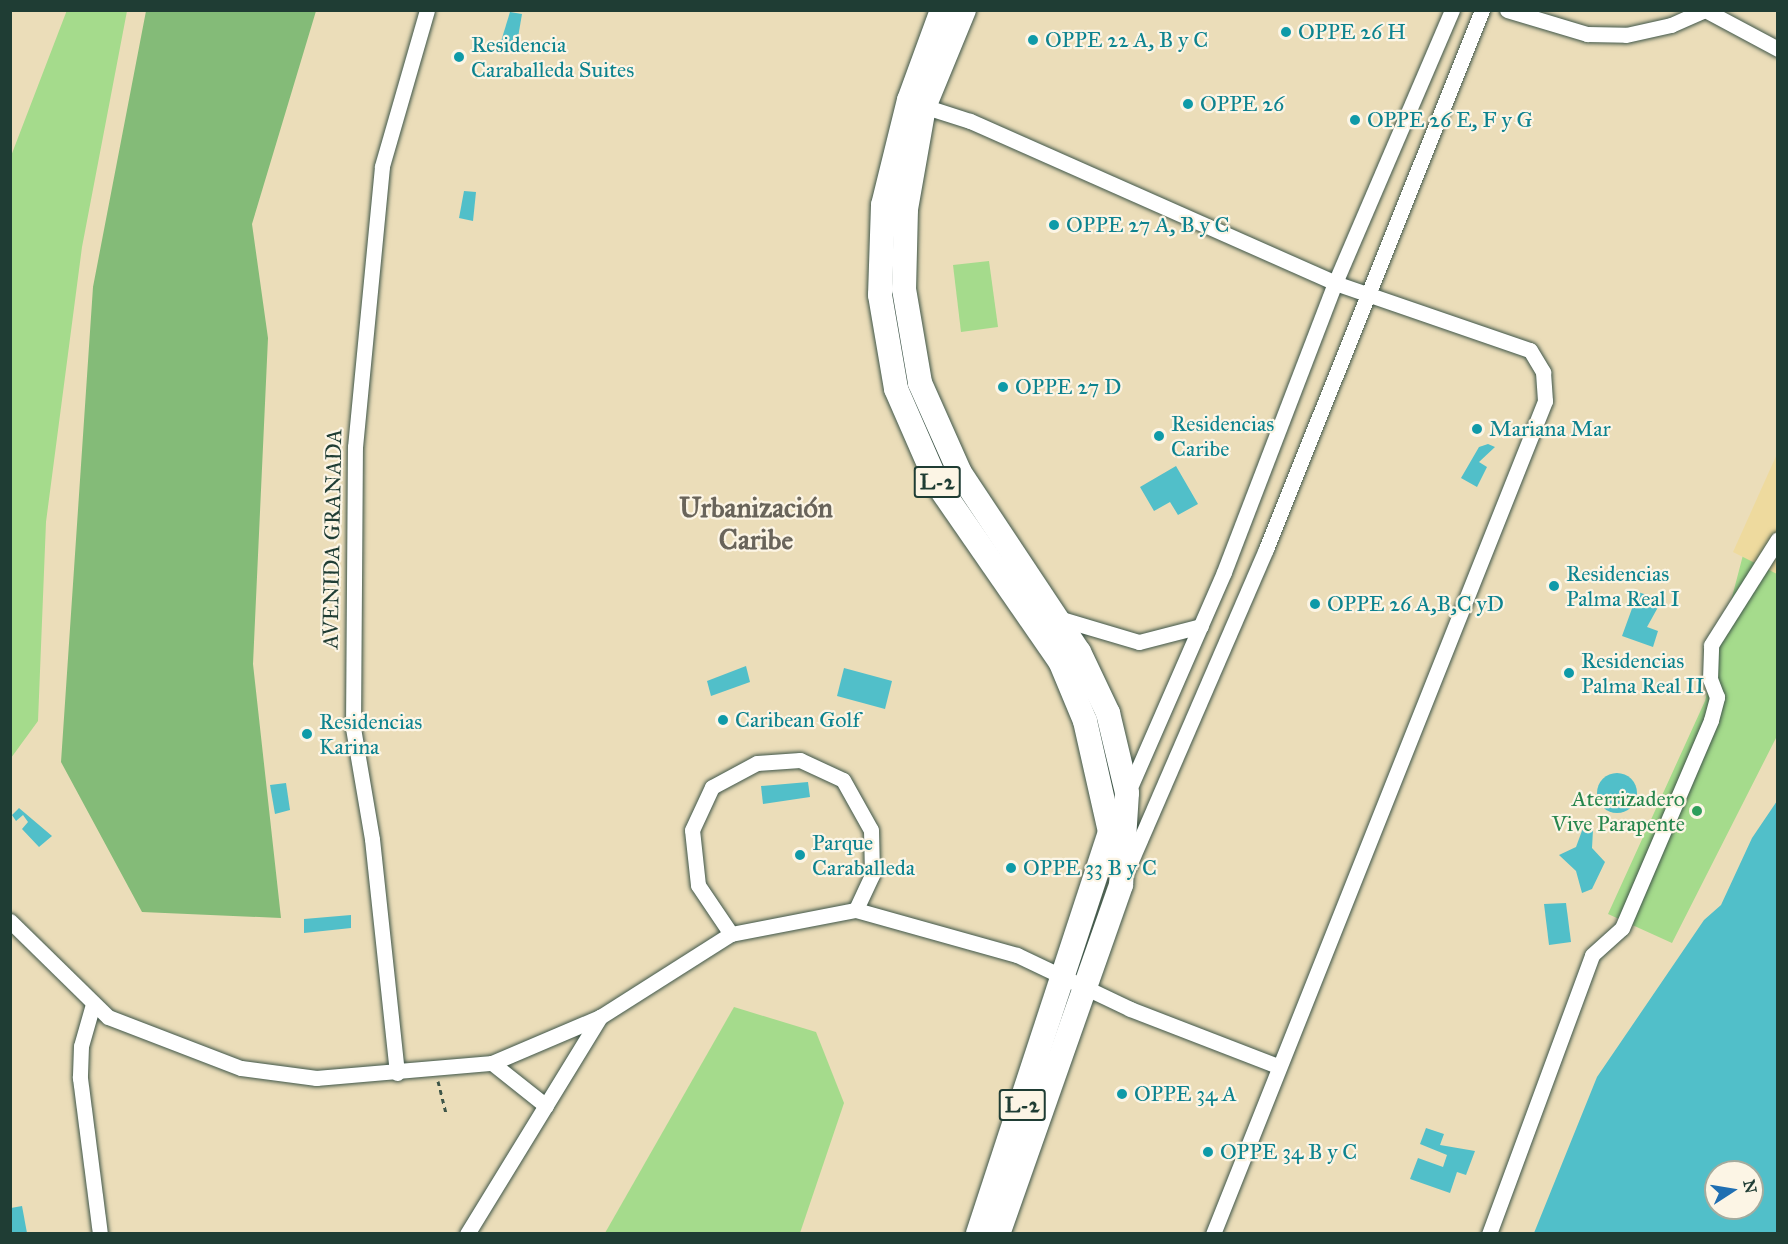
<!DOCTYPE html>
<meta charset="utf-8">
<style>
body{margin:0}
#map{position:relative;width:1788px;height:1244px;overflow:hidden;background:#ebddb9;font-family:"IM FELL Great Primer",serif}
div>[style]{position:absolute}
.green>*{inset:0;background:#a5db8c}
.forest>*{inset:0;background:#84bb78}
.sand>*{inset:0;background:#eeda9e}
.water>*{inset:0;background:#51bfc9}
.round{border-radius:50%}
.path>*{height:3px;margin-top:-1.5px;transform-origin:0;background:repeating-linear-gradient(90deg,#3e5548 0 4.5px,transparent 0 9px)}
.roads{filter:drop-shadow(0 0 2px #3e5548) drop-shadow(0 0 2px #3e5548)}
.street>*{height:15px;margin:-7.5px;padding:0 7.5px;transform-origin:7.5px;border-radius:7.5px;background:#fff}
.primary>*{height:24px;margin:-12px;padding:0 12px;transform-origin:12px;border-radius:12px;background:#fff}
.dots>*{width:16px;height:16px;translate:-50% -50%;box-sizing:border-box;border:3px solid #fcf5e5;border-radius:50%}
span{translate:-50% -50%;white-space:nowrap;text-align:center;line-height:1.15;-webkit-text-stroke:4.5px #fcf5e5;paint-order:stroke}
.shield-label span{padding:2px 4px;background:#fcf5e5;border:2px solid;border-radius:4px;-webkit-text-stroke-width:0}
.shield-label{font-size:21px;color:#1f3d34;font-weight:700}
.culture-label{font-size:22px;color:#0d838f}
.left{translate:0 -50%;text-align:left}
.street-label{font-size:22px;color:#1f3d34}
.leisure-label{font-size:22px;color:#27864d}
.right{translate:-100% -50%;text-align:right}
.district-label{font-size:28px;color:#69645a;font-weight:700}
.frame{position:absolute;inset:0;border:12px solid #1f3d34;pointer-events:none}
.north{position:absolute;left:1704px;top:1160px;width:60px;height:60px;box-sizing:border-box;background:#fcf5e5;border:2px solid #a4ab9e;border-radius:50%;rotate:78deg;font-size:16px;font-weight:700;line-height:24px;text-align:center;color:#1f3d34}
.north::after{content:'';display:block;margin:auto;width:21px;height:27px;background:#1f6fb2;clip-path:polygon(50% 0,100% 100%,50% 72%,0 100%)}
</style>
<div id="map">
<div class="green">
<i style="clip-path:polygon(67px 10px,127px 11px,82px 247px,46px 522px,38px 721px,11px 758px,11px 156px)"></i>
<i style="clip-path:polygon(989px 261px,998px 327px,961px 332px,953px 265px)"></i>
<i style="clip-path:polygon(1743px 555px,1777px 573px,1777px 736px,1672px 943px,1608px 914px,1705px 701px)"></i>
<i style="clip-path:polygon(734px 1007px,816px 1032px,844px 1103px,800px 1233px,605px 1233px)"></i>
</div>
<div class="forest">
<i style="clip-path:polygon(146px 11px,316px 11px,252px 224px,268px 338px,253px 664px,281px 918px,142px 912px,61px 762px,93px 287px)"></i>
</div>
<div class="sand">
<i style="clip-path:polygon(1777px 454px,1777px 574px,1733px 552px)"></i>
</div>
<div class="water">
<i style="clip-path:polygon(510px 12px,522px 14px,516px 49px,499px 48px)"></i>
<i style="clip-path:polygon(464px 191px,476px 192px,473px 221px,459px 218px)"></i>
<i style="clip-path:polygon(1488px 444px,1495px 447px,1479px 462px,1487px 467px,1477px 487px,1461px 478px,1479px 447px)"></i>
<i style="clip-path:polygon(1176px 466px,1198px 504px,1178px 515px,1170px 502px,1154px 511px,1140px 487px)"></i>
<i style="clip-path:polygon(1638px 592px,1662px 600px,1647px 627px,1658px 631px,1653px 647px,1622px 636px)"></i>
<i style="clip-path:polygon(746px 666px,750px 682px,711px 696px,707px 681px)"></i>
<i style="clip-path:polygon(844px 668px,892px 681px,885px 709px,837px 696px)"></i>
<i class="round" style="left:1597px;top:773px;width:40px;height:40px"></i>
<i style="clip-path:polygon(808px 782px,810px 797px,763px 804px,761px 786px)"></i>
<i style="clip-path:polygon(286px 783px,290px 810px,275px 814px,270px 785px)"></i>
<i style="clip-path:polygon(evenodd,1777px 801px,1777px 1233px,1534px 1233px,1597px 1077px,1704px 920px,1721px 905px,1752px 838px,1777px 801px,1716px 1172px,1752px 1172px,1752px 1208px,1716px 1208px,1716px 1172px)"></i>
<i style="clip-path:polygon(19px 808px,52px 836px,39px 847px,22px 829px,28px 822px,23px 815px,16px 821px,12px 815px)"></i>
<i style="clip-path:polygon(1583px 828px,1593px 830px,1592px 848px,1605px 862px,1592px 889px,1582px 893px,1576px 871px,1559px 855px,1576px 847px)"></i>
<i style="clip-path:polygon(1566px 903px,1571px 942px,1549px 945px,1544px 904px)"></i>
<i style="clip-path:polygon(351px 915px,351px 928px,304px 933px,304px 919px)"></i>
<i style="clip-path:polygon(1426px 1128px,1444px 1134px,1440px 1145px,1475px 1151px,1466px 1175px,1457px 1172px,1450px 1193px,1410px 1179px,1418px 1158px,1443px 1167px,1447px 1155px,1420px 1144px)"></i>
<i style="clip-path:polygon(22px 1206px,27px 1233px,11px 1233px,11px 1208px)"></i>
</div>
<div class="path">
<i style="left:438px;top:1081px;width:34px;rotate:76deg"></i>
</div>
<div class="roads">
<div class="street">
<i style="left:1507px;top:10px;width:84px;rotate:16.7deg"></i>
<i style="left:1587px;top:34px;width:39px;rotate:1deg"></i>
<i style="left:1626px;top:35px;width:46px;rotate:-12.5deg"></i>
<i style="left:1671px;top:25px;width:36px;rotate:-24deg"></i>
<i style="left:1705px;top:10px;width:83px;rotate:28.1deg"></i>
<i style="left:917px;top:104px;width:56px;rotate:17.8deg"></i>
<i style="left:970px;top:121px;width:399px;rotate:23.9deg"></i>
<i style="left:1335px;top:283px;width:206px;rotate:19deg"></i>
<i style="left:1530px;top:350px;width:26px;rotate:59deg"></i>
<i style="left:1543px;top:372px;width:29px;rotate:86deg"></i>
<i style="left:1545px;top:401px;width:897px;rotate:111.73deg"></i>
<i style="left:1058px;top:618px;width:84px;rotate:16.5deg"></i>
<i style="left:1139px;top:642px;width:64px;rotate:-14.5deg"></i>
<i style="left:1128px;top:792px;width:240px;rotate:-66.4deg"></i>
<i style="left:1224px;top:572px;width:310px;rotate:-69deg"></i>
<i style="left:1335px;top:283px;width:297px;rotate:-66.8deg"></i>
<i style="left:1128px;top:868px;width:348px;rotate:-66.6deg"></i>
<i style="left:1266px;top:549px;width:581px;rotate:-68.16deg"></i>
<i style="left:10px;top:921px;width:137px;rotate:44.4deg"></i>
<i style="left:108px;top:1017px;width:142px;rotate:21deg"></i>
<i style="left:241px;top:1068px;width:76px;rotate:7.6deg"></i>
<i style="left:316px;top:1078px;width:177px;rotate:-4.9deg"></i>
<i style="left:492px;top:1063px;width:117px;rotate:-23.1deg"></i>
<i style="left:600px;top:1017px;width:155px;rotate:-32.4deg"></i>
<i style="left:731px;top:934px;width:127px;rotate:-10.9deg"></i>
<i style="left:856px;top:910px;width:167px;rotate:15.6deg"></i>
<i style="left:1017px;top:955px;width:125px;rotate:25.5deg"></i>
<i style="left:1130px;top:1009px;width:159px;rotate:21.1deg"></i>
<i style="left:731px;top:934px;width:59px;rotate:-124deg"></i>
<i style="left:698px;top:885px;width:55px;rotate:-96.2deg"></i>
<i style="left:692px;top:830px;width:47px;rotate:-65.1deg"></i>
<i style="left:712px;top:787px;width:51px;rotate:-28.1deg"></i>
<i style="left:757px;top:763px;width:43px;rotate:-4deg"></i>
<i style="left:800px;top:760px;width:47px;rotate:24.9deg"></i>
<i style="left:843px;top:780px;width:57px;rotate:60.8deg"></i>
<i style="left:871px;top:830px;width:45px;rotate:88.7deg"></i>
<i style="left:872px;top:875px;width:38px;rotate:115deg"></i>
<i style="left:93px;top:1004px;width:44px;rotate:105.9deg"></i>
<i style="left:81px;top:1046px;width:32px;rotate:92deg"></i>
<i style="left:80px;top:1078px;width:157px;rotate:82.7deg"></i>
<i style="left:492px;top:1063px;width:69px;rotate:38.5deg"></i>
<i style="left:397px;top:1073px;width:235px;rotate:-96.1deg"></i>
<i style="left:372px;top:839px;width:113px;rotate:-99.7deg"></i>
<i style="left:353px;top:728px;width:281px;rotate:-89.6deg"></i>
<i style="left:355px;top:447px;width:282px;rotate:-84.5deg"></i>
<i style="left:382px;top:166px;width:162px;rotate:-73.9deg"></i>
<i style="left:467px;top:1234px;width:255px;rotate:-58.5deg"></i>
<i style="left:1489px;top:1234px;width:297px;rotate:-69.7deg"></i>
<i style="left:1592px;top:955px;width:40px;rotate:-42deg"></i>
<i style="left:1622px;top:928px;width:226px;rotate:-66.8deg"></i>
<i style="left:1711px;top:720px;width:24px;rotate:-75deg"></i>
<i style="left:1717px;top:697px;width:19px;rotate:-111deg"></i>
<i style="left:1710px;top:679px;width:34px;rotate:-88deg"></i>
<i style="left:1711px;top:645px;width:125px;rotate:-57.7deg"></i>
</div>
<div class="primary">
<i style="left:942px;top:10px;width:96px;rotate:110.1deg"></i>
<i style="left:909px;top:100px;width:108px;rotate:103.9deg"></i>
<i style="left:883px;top:205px;width:90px;rotate:91.9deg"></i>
<i style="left:880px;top:295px;width:95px;rotate:80.3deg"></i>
<i style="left:896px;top:389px;width:105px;rotate:66.4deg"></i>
<i style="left:938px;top:485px;width:214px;rotate:55.3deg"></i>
<i style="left:1060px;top:661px;width:65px;rotate:67.4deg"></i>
<i style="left:1085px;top:721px;width:114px;rotate:77.3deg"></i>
<i style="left:1110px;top:832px;width:423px;rotate:108.2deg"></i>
<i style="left:964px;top:10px;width:105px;rotate:112.4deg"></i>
<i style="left:924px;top:107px;width:104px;rotate:100deg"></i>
<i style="left:906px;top:209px;width:80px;rotate:91.4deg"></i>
<i style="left:904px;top:289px;width:95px;rotate:80.3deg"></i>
<i style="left:920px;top:383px;width:98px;rotate:66deg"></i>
<i style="left:960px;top:473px;width:215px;rotate:56.4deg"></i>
<i style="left:1079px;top:652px;width:68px;rotate:64.6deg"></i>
<i style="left:1108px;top:713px;width:82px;rotate:76.6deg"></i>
<i style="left:1127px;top:793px;width:92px;rotate:93.7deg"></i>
<i style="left:1121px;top:885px;width:370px;rotate:109.4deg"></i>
</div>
</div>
<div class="dots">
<i style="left:1286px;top:32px;background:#0f9aa8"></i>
<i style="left:1033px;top:40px;background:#0f9aa8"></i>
<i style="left:459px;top:57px;background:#0f9aa8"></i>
<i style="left:1188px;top:104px;background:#0f9aa8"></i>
<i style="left:1355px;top:120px;background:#0f9aa8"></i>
<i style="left:1054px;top:225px;background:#0f9aa8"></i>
<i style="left:1003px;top:387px;background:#0f9aa8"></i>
<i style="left:1477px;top:429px;background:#0f9aa8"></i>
<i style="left:1159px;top:436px;background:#0f9aa8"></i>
<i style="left:1554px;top:586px;background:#0f9aa8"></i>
<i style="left:1315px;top:604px;background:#0f9aa8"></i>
<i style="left:1569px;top:673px;background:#0f9aa8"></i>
<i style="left:723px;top:720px;background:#0f9aa8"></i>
<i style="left:307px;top:734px;background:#0f9aa8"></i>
<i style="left:1697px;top:811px;background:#2e9e5b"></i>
<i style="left:800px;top:855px;background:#0f9aa8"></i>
<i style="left:1011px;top:868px;background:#0f9aa8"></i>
<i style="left:1122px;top:1094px;background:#0f9aa8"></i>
<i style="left:1208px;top:1152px;background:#0f9aa8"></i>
</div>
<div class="shield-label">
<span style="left:937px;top:482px">L-2</span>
<span style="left:1022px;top:1105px">L-2</span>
</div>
<div class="culture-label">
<span class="left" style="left:1298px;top:32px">OPPE 26 H</span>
<span class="left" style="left:1045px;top:40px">OPPE 22 A, B y C</span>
<span class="left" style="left:471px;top:57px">Residencia<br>Caraballeda Suites</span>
<span class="left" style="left:1200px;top:104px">OPPE 26</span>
<span class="left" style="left:1367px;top:120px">OPPE 26 E, F y G</span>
<span class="left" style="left:1066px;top:225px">OPPE 27 A, B y C</span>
<span class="left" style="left:1015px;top:387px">OPPE 27 D</span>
<span class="left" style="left:1171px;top:436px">Residencias<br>Caribe</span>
<span class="left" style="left:1489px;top:429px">Mariana Mar</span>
<span class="left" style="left:1566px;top:586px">Residencias<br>Palma Real I</span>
<span class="left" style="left:1327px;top:604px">OPPE 26 A,B,C yD</span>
<span class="left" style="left:1581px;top:673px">Residencias<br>Palma Real II</span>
<span class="left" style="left:735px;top:720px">Caribean Golf</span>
<span class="left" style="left:319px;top:734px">Residencias<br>Karina</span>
<span class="left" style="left:812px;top:855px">Parque<br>Caraballeda</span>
<span class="left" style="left:1023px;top:868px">OPPE 33 B y C</span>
<span class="left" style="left:1134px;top:1094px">OPPE 34 A</span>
<span class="left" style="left:1220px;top:1152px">OPPE 34 B y C</span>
</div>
<div class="street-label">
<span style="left:332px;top:539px;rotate:-89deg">AVENIDA GRANADA</span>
</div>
<div class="leisure-label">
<span class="right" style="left:1685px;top:811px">Aterrizadero<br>Vive Parapente</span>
</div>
<div class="district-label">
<span style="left:756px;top:524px">Urbanización<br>Caribe</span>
</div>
<div class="frame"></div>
<div class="north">N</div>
</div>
